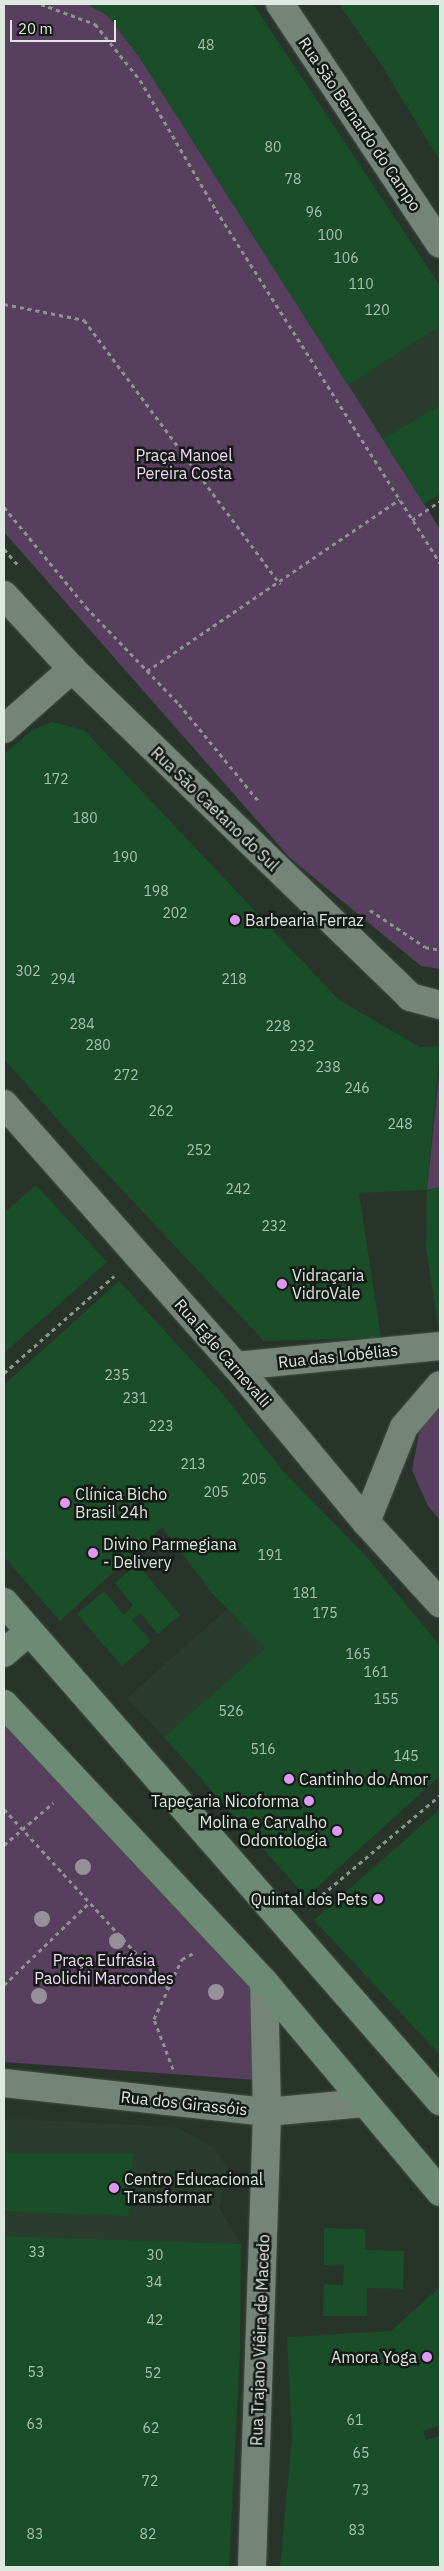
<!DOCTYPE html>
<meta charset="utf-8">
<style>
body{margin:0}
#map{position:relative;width:444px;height:2571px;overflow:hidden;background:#28342a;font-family:"IBM Plex Sans",sans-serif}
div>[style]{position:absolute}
.built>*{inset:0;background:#293c2d}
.green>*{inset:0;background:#583f5f}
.building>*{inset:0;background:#194e29}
.path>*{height:3px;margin-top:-1.5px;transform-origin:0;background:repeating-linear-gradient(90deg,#8b958d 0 4px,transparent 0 8px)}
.roads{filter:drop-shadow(0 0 1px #465148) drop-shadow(0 0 1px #465148)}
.minor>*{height:28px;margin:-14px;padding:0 14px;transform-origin:14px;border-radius:14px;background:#758478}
.tertiary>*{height:28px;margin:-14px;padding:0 14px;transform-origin:14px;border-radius:14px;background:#758478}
.secondary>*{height:28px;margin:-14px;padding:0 14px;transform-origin:14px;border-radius:14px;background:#6d8b74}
.trees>*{width:16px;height:16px;margin:-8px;border-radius:50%;background:#97909b}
.dots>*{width:14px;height:14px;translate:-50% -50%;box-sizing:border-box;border:2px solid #151a16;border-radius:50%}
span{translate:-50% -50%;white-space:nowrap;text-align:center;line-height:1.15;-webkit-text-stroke:5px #151a16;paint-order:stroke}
.number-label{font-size:14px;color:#adc1b2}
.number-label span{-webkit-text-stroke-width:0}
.street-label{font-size:16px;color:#dee7e0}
.park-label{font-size:16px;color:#f1dbf8}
.poi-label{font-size:16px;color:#dee7e0}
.left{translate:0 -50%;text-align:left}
.right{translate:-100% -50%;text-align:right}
.frame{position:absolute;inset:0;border:5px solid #dee7e0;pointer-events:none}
.scale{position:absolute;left:10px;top:20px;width:106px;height:22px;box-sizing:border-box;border:2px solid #dee7e0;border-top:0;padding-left:6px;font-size:15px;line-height:18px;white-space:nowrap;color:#dee7e0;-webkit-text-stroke:4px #151a16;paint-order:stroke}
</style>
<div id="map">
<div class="built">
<i style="clip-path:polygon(440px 326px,440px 405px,383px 439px,348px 385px)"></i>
<i style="clip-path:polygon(227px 1609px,265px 1648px,164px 1737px,127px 1698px)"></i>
<i style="clip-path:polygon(18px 2119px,176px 2127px,213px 2147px,228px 2168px,219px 2208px,241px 2244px,4px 2236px,4px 2120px)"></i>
</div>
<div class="green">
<i style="clip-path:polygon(4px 4px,87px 4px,107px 15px,140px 58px,440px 529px,440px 969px,421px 966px,290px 858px,4px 532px)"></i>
<i style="clip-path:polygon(440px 1065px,440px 1187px,427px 1190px)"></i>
<i style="clip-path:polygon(440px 1403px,440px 1520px,428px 1506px,412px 1470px,420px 1429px)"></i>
<i style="clip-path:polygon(4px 1718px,259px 1989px,256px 2080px,4px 2062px)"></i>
</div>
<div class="building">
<i style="clip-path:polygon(87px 4px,253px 4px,440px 286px,440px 326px,348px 385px,140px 58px,107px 15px)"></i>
<i style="clip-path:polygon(339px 4px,440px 4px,440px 161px,382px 66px)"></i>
<i style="clip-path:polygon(440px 405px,440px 494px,424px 504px,383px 439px)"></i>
<i style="clip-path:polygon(52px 722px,84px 730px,339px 1000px,420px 1047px,440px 1046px,427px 1190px,440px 1187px,440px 1337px,426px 1248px,427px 1190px,359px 1193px,381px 1338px,264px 1341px,83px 1148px,4px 1059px,4px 754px,31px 731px)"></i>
<i style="clip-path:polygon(36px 1185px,107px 1262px,4px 1353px,4px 1213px)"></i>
<i style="clip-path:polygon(119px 1281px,226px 1398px,282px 1470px,367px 1557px,440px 1646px,440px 1776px,306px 1897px,164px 1737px,265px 1648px,212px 1593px,162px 1527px,60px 1621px,4px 1557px,4px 1385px)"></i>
<i style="clip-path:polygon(137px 1564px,180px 1615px,158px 1634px,140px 1613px,132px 1620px,151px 1641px,122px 1666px,77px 1614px,104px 1591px,124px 1615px,133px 1605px,115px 1583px)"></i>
<i style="clip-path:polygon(440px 1809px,440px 2055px,314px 1920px)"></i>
<i style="clip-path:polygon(4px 2153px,133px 2153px,129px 2216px,4px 2211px)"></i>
<i style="clip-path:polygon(324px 2228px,365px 2229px,365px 2250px,404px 2251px,403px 2289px,367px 2288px,367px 2316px,323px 2316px,324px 2284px,343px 2285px,344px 2265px,324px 2265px)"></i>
<i style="clip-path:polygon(4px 2236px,241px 2244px,240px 2349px,229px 2567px,4px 2567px)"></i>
<i style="clip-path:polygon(440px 2287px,440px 2425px,423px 2431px,426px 2440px,440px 2436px,440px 2567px,280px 2567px,292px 2438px,287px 2337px,391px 2331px)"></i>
</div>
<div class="path">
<i style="left:41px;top:4px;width:58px;rotate:20.3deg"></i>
<i style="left:95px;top:24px;width:72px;rotate:51.2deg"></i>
<i style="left:140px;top:80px;width:151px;rotate:59.7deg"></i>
<i style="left:216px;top:210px;width:418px;rotate:57.6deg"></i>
<i style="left:4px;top:304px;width:82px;rotate:11.3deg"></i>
<i style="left:84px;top:320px;width:329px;rotate:53.4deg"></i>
<i style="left:4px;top:507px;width:129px;rotate:50.6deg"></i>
<i style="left:86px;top:607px;width:134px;rotate:46.2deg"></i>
<i style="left:179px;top:704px;width:128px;rotate:50.7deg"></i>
<i style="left:412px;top:520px;width:34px;rotate:-34deg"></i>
<i style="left:4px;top:549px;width:23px;rotate:49deg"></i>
<i style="left:147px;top:671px;width:305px;rotate:-34.2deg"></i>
<i style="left:370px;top:910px;width:66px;rotate:33.9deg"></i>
<i style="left:425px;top:947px;width:15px;rotate:11deg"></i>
<i style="left:4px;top:1373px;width:147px;rotate:-41.4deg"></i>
<i style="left:4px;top:1809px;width:243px;rotate:47.5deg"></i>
<i style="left:4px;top:1845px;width:65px;rotate:-40.6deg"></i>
<i style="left:310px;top:1905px;width:170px;rotate:-40.2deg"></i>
<i style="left:4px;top:1985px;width:120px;rotate:-44deg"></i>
<i style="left:173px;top:2069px;width:53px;rotate:-110.8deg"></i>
<i style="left:154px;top:2019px;width:66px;rotate:-65deg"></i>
<i style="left:182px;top:1959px;width:13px;rotate:-27deg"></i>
</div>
<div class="roads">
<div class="minor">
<i style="left:280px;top:4px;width:288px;rotate:56.3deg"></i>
<i style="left:4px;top:729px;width:91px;rotate:-41.4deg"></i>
<i style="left:4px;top:1104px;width:350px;rotate:48.5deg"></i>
<i style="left:236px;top:1366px;width:203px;rotate:50.2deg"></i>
<i style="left:366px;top:1522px;width:110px;rotate:47.6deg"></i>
<i style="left:236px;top:1366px;width:205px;rotate:-5.6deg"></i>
<i style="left:366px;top:1522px;width:102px;rotate:-68.2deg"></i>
<i style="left:404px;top:1427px;width:55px;rotate:-49.4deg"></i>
<i style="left:4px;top:2083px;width:265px;rotate:6.3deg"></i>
<i style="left:267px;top:2112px;width:97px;rotate:-5.3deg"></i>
<i style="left:252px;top:2567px;width:455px;rotate:-88.1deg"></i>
<i style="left:267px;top:2112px;width:130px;rotate:-91.3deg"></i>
</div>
<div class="tertiary">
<i style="left:4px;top:595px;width:100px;rotate:47.4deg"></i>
<i style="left:72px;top:669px;width:471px;rotate:44.1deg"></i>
<i style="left:410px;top:997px;width:31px;rotate:15deg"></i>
</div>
<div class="secondary">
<i style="left:4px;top:1602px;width:663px;rotate:48.85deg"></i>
<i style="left:4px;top:1653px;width:32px;rotate:-41deg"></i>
<i style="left:4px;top:1704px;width:381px;rotate:46.9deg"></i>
<i style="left:264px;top:1982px;width:274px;rotate:50deg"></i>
</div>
</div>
<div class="trees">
<i style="left:83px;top:1867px"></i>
<i style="left:42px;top:1919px"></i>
<i style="left:117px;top:1941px"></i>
<i style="left:216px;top:1992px"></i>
<i style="left:39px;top:1996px"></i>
</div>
<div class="dots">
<i style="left:235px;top:920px;background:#df98f2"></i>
<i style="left:282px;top:1284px;background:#df98f2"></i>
<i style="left:65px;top:1503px;background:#df98f2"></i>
<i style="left:93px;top:1553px;background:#df98f2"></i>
<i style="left:289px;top:1779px;background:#df98f2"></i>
<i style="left:309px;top:1801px;background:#df98f2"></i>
<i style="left:337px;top:1831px;background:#df98f2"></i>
<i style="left:378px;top:1899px;background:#df98f2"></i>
<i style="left:114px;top:2188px;background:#df98f2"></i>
<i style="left:427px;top:2357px;background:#df98f2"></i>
</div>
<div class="number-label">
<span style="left:206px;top:45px">48</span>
<span style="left:273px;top:147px">80</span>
<span style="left:293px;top:179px">78</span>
<span style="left:314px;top:212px">96</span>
<span style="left:330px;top:235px">100</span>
<span style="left:346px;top:258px">106</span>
<span style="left:361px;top:284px">110</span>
<span style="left:377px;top:310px">120</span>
<span style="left:56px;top:779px">172</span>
<span style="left:85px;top:818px">180</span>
<span style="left:125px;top:857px">190</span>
<span style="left:156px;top:891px">198</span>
<span style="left:175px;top:913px">202</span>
<span style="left:28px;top:971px">302</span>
<span style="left:63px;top:979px">294</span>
<span style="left:234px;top:979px">218</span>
<span style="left:82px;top:1024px">284</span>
<span style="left:278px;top:1026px">228</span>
<span style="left:98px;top:1045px">280</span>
<span style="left:302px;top:1046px">232</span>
<span style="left:328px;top:1067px">238</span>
<span style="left:126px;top:1075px">272</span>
<span style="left:357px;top:1088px">246</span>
<span style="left:161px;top:1111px">262</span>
<span style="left:400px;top:1124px">248</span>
<span style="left:199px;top:1150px">252</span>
<span style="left:238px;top:1189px">242</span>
<span style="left:274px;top:1226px">232</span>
<span style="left:117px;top:1375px">235</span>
<span style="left:135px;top:1398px">231</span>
<span style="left:161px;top:1426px">223</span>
<span style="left:193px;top:1464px">213</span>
<span style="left:254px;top:1479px">205</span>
<span style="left:216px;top:1492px">205</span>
<span style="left:270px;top:1555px">191</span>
<span style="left:305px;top:1593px">181</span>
<span style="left:325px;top:1613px">175</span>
<span style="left:358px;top:1654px">165</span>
<span style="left:376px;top:1672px">161</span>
<span style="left:386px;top:1699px">155</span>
<span style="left:231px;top:1711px">526</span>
<span style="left:263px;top:1749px">516</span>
<span style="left:406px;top:1756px">145</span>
<span style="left:37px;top:2252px">33</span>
<span style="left:155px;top:2255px">30</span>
<span style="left:154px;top:2282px">34</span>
<span style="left:155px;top:2320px">42</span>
<span style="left:36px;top:2372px">53</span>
<span style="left:153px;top:2373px">52</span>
<span style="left:355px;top:2420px">61</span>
<span style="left:35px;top:2424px">63</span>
<span style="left:151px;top:2428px">62</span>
<span style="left:361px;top:2453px">65</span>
<span style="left:150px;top:2481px">72</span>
<span style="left:361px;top:2490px">73</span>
<span style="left:357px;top:2530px">83</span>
<span style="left:35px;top:2534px">83</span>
<span style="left:148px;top:2534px">82</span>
</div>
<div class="street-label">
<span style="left:360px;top:124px;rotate:56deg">Rua São Bernardo do Campo</span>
<span style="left:215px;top:809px;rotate:44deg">Rua São Caetano do Sul</span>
<span style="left:223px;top:1353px;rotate:49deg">Rua Egle Carnevalli</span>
<span style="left:338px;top:1356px;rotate:-6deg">Rua das Lobélias</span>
<span style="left:184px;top:2103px;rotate:6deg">Rua dos Girassóis</span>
<span style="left:260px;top:2340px;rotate:-88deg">Rua Trajano Viêira de Macedo</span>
</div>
<div class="park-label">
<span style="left:184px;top:464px">Praça Manoel<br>Pereira Costa</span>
<span style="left:104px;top:1969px">Praça Eufrásia<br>Paolichi Marcondes</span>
</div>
<div class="poi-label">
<span class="left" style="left:245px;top:920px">Barbearia Ferraz</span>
<span class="left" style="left:292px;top:1284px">Vidraçaria<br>VidroVale</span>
<span class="left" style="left:75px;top:1503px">Clínica Bicho<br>Brasil 24h</span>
<span class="left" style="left:103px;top:1553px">Divino Parmegiana<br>- Delivery</span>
<span class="left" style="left:299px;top:1779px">Cantinho do Amor</span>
<span class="right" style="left:299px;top:1801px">Tapeçaria Nicoforma</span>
<span class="right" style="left:327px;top:1831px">Molina e Carvalho<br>Odontologia</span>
<span class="right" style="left:368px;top:1899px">Quintal dos Pets</span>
<span class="left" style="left:124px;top:2188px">Centro Educacional<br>Transformar</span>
<span class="right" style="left:417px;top:2357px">Amora Yoga</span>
</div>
<div class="frame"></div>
<div class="scale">20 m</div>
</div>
